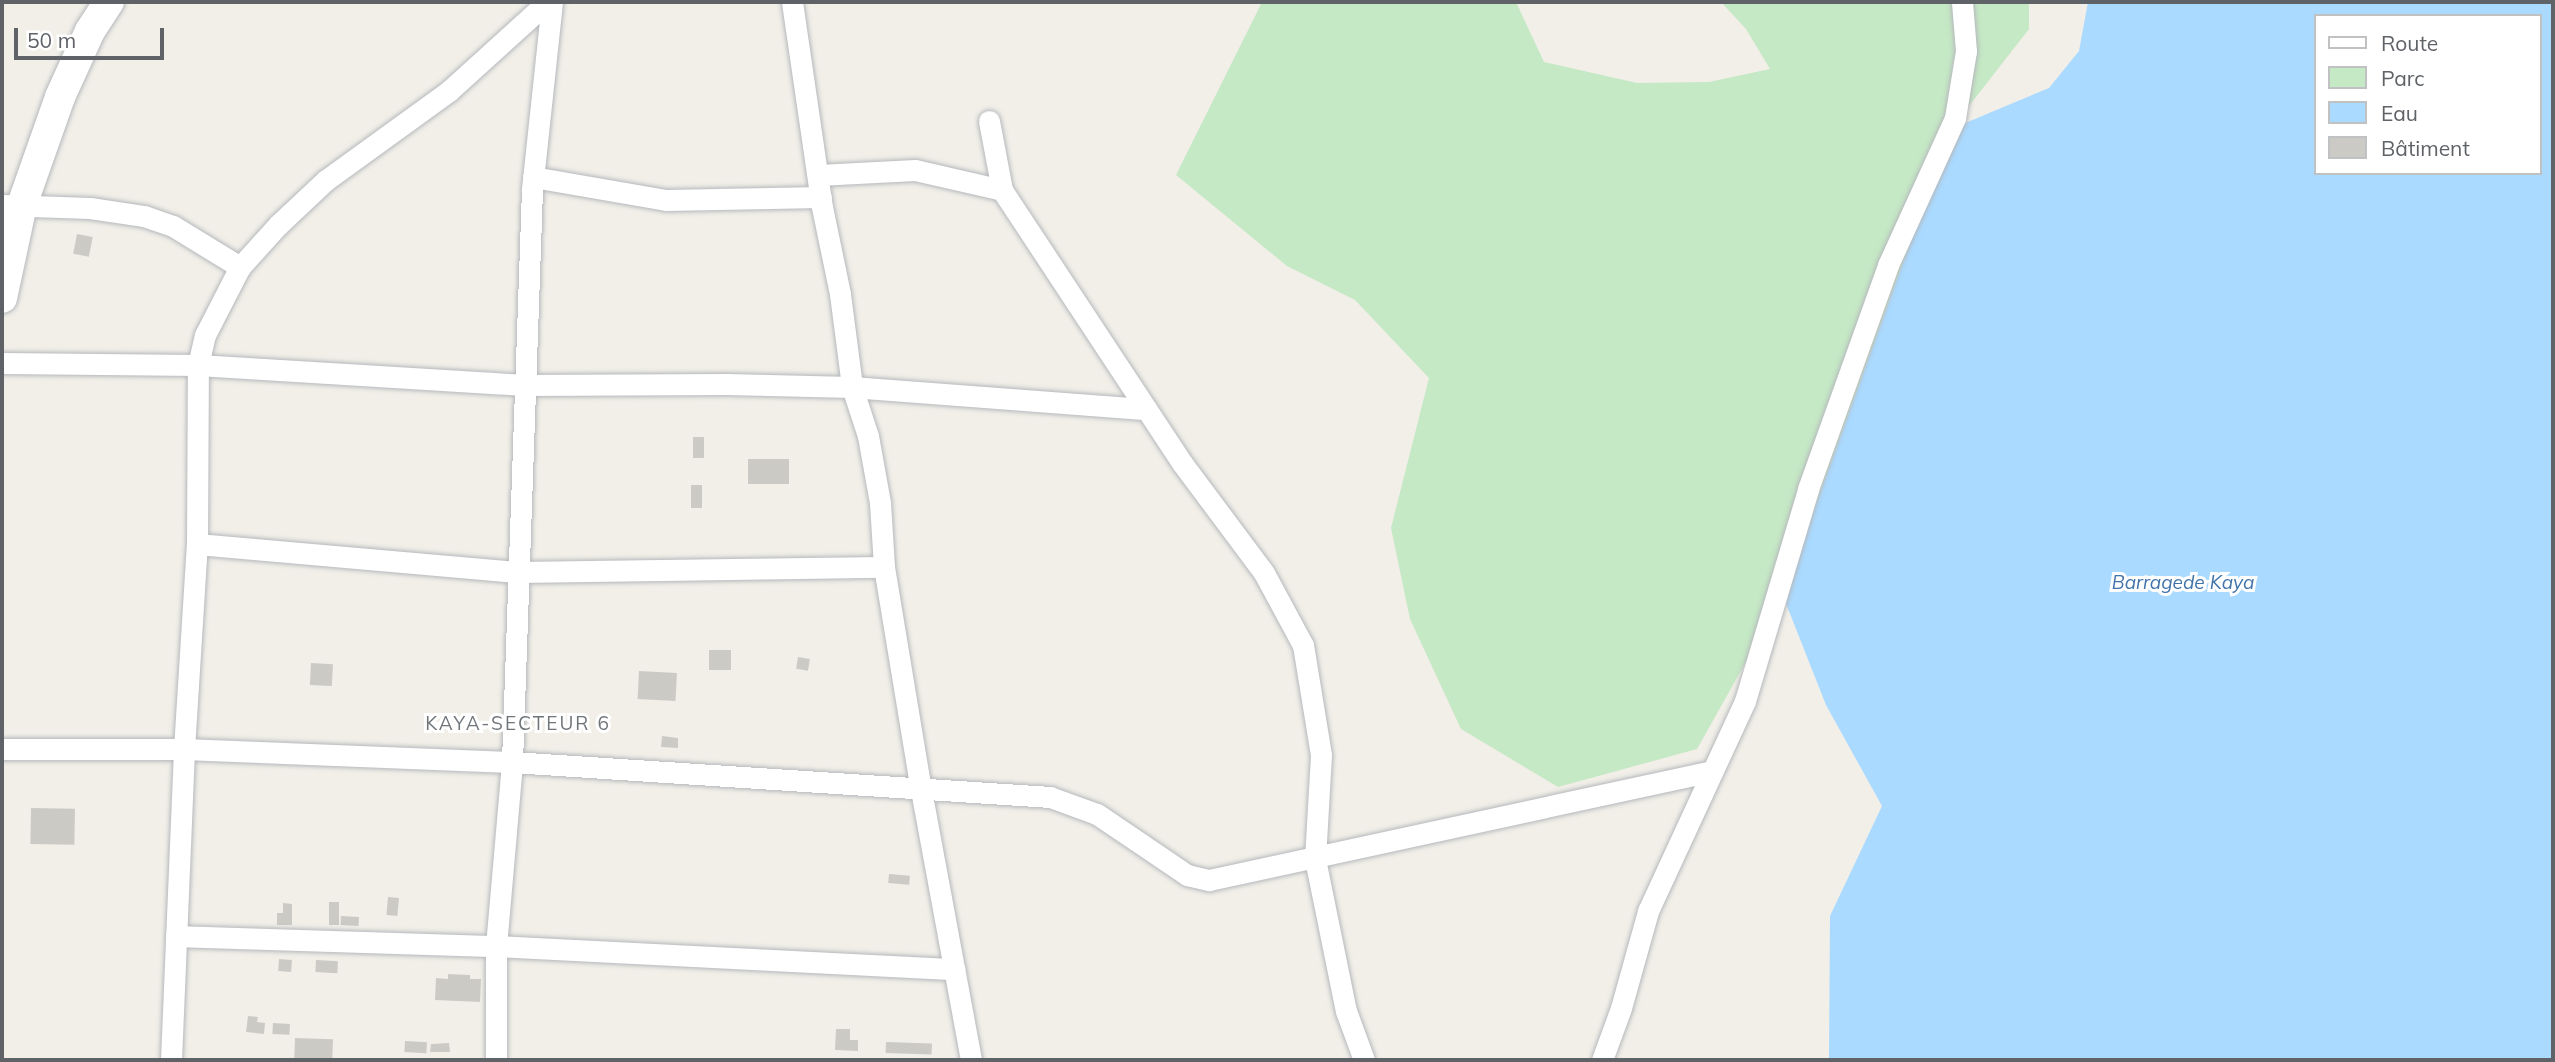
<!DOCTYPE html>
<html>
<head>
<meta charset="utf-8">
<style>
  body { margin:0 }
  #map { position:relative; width:2555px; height:1062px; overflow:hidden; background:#f1efe8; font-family:Mulish,sans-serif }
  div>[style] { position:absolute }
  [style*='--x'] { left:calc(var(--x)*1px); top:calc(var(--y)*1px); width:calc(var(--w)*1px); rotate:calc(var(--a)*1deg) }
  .green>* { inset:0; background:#c5e8c5 }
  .water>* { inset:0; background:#aadaff }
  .building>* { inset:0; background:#cccac5; transform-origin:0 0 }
  .roads { filter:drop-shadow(0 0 2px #b5b8bc) drop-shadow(0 0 2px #b5b8bc) }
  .minor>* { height:21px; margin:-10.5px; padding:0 10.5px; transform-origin:10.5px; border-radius:10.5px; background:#fff }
  .secondary>* { height:30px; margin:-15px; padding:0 15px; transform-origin:15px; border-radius:15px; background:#fff }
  span { translate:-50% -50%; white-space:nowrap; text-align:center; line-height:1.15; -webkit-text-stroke:6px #fff; paint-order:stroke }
  .water-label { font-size:19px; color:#4174aa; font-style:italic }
  .neighbourhood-label { font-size:19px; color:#70757a; letter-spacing:2px }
  .frame { position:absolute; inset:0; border:4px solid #5f6368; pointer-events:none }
  .legend { position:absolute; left:2314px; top:14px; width:228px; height:161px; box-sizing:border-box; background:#fff; border:2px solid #bfc1c3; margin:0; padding:9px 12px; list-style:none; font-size:21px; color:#5f6368 }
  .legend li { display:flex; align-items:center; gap:14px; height:35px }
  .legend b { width:35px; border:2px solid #bfc1c3 }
  .scale { position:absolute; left:14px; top:28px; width:150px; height:32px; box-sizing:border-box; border:4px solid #5f6368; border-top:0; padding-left:9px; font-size:21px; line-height:24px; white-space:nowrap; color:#5f6368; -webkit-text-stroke:5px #fff; paint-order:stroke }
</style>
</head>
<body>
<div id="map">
  <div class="green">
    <i style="clip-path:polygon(1262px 2px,1516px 2px,1544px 62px,1637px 83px,1709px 82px,1770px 69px,1746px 29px,1721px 2px,2029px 2px,2029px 29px,1951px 129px,1783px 596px,1697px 749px,1558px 787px,1461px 729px,1410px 619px,1391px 528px,1429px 378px,1355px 300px,1287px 266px,1176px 175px)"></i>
  </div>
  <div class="water">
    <i style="clip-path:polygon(evenodd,2088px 2px,2553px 2px,2553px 1060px,1829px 1060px,1830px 916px,1882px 806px,1826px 705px,1783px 596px,1951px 129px,2049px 88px,2079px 51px,2088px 2px,2315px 16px,2539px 16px,2539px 173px,2315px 173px,2315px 16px)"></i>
  </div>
  <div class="building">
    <i style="left:77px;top:234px;width:16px;height:20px;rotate:11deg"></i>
    <i style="left:693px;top:437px;width:11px;height:21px"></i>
    <i style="left:748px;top:459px;width:41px;height:25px"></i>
    <i style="left:691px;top:485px;width:11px;height:23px"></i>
    <i style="left:709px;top:650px;width:22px;height:20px"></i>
    <i style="left:798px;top:657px;width:12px;height:12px;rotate:9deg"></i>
    <i style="left:311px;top:663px;width:22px;height:22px;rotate:3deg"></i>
    <i style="left:639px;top:671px;width:38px;height:28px;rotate:3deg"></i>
    <i style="clip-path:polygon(662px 736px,678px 738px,678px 748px,661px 747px)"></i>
    <i style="left:31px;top:808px;width:44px;height:36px;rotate:1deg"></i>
    <i style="left:889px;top:874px;width:21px;height:9px;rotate:5deg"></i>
    <i style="left:388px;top:897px;width:11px;height:18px;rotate:5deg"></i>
    <i style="left:329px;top:902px;width:10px;height:23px"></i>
    <i style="clip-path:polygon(283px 903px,292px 904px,292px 925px,277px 925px,277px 913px,283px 913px)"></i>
    <i style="left:341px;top:916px;width:18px;height:9px;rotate:3deg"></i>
    <i style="left:279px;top:959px;width:13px;height:12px;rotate:4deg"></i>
    <i style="left:316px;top:960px;width:22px;height:12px;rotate:3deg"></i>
    <i style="clip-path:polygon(448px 974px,470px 975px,470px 979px,481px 979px,480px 1002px,435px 1000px,436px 978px,448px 979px)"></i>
    <i style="clip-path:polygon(248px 1016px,258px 1017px,257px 1022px,265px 1023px,264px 1034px,246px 1032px)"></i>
    <i style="left:273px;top:1023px;width:17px;height:11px;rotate:3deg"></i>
    <i style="clip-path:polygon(836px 1029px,850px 1029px,850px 1040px,858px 1040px,858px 1051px,835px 1050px)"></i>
    <i style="left:295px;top:1038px;width:38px;height:22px;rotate:2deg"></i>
    <i style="left:405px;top:1041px;width:22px;height:11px;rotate:3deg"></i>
    <i style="left:886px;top:1042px;width:46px;height:11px;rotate:2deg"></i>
    <i style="clip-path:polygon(449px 1043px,450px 1052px,430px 1052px,431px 1044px)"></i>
  </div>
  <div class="roads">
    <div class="minor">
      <i style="--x:792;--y:2;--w:207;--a:81.7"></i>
      <i style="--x:822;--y:207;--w:89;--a:78.3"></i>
      <i style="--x:840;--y:294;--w:94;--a:82.6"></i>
      <i style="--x:852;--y:387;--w:52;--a:71.9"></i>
      <i style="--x:868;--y:436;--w:68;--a:79.8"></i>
      <i style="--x:880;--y:503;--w:64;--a:86.4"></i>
      <i style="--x:884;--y:567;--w:226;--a:80.6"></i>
      <i style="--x:921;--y:790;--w:275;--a:79.5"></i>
      <i style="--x:989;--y:121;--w:70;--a:79.3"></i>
      <i style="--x:1002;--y:190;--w:327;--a:56.6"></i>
      <i style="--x:1182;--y:463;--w:137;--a:53.3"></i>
      <i style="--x:1264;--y:573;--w:82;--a:61.6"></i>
      <i style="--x:1303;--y:645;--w:111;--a:80.7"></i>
      <i style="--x:1321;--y:755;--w:104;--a:93.3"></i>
      <i style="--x:1315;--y:859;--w:155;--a:78.5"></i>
      <i style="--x:1346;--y:1011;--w:52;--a:69.8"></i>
      <i style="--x:818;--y:175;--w:97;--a:-3"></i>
      <i style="--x:915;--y:170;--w:89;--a:12.9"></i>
      <i style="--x:533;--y:177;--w:135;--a:9.8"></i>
      <i style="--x:666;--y:200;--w:155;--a:-1.1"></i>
      <i style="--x:2;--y:205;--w:88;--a:2"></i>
      <i style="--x:90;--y:208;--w:55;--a:8.4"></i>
      <i style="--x:144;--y:216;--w:31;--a:19"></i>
      <i style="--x:173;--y:226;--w:79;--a:31.5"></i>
      <i style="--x:2;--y:363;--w:196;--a:0.6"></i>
      <i style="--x:198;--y:365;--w:328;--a:3.5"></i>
      <i style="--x:525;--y:385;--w:201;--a:-0.3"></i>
      <i style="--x:726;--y:384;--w:126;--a:1.4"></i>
      <i style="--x:852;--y:387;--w:295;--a:4.3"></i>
      <i style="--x:197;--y:544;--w:321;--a:5"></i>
      <i style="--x:517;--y:572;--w:367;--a:-0.8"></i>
      <i style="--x:2;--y:749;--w:182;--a:0"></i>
      <i style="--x:184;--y:749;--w:328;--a:2.3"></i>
      <i style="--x:512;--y:762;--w:539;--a:3.72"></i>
      <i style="--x:1050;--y:797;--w:50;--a:19.9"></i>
      <i style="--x:1097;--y:814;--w:109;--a:34.1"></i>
      <i style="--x:1187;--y:875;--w:23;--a:13"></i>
      <i style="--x:1209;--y:880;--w:515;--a:-12.23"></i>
      <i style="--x:176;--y:936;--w:320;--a:1.8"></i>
      <i style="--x:496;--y:946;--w:459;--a:2.9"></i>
      <i style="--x:171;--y:1060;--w:311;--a:-87.6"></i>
      <i style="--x:184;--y:749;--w:205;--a:-86.4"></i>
      <i style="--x:197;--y:544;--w:179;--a:-89.7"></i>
      <i style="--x:198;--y:365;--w:31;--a:-77"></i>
      <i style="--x:205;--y:335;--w:76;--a:-62.8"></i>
      <i style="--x:240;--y:267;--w:57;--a:-47.9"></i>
      <i style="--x:278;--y:225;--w:66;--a:-43.2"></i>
      <i style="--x:326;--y:180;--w:152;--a:-35.9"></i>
      <i style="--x:449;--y:91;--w:132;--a:-42.2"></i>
      <i style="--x:496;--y:1060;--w:114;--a:-90"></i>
      <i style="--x:496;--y:946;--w:185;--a:-85"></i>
      <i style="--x:512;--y:762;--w:573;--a:-88"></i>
      <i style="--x:532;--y:189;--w:188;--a:-83.9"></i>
      <i style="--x:1602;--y:1060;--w:55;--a:-69.9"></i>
      <i style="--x:1621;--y:1008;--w:101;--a:-74.4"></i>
      <i style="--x:1648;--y:911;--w:231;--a:-65.2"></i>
      <i style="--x:1745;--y:701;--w:221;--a:-73.4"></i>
      <i style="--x:1808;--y:489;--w:238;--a:-70.3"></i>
      <i style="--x:1888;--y:265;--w:162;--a:-65.5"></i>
      <i style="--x:1955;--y:118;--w:68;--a:-80.7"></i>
      <i style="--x:1966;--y:51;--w:49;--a:-94.7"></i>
    </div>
    <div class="secondary">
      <i style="--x:2;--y:298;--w:95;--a:-77.9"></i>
      <i style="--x:22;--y:205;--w:114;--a:-70.6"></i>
      <i style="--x:60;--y:97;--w:72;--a:-65.6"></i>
      <i style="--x:90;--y:31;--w:35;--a:-57"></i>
    </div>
  </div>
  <div class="water-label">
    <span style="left:2183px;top:583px">Barragede Kaya</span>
  </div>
  <div class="neighbourhood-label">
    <span style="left:518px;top:724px">KAYA-SECTEUR 6</span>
  </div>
  <div class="frame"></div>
  <ul class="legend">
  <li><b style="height:9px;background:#fff"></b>Route</li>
  <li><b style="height:19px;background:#c5e8c5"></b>Parc</li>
  <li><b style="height:19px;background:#aadaff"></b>Eau</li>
  <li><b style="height:19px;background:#cccac5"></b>Bâtiment</li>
  </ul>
  <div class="scale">50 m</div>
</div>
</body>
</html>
